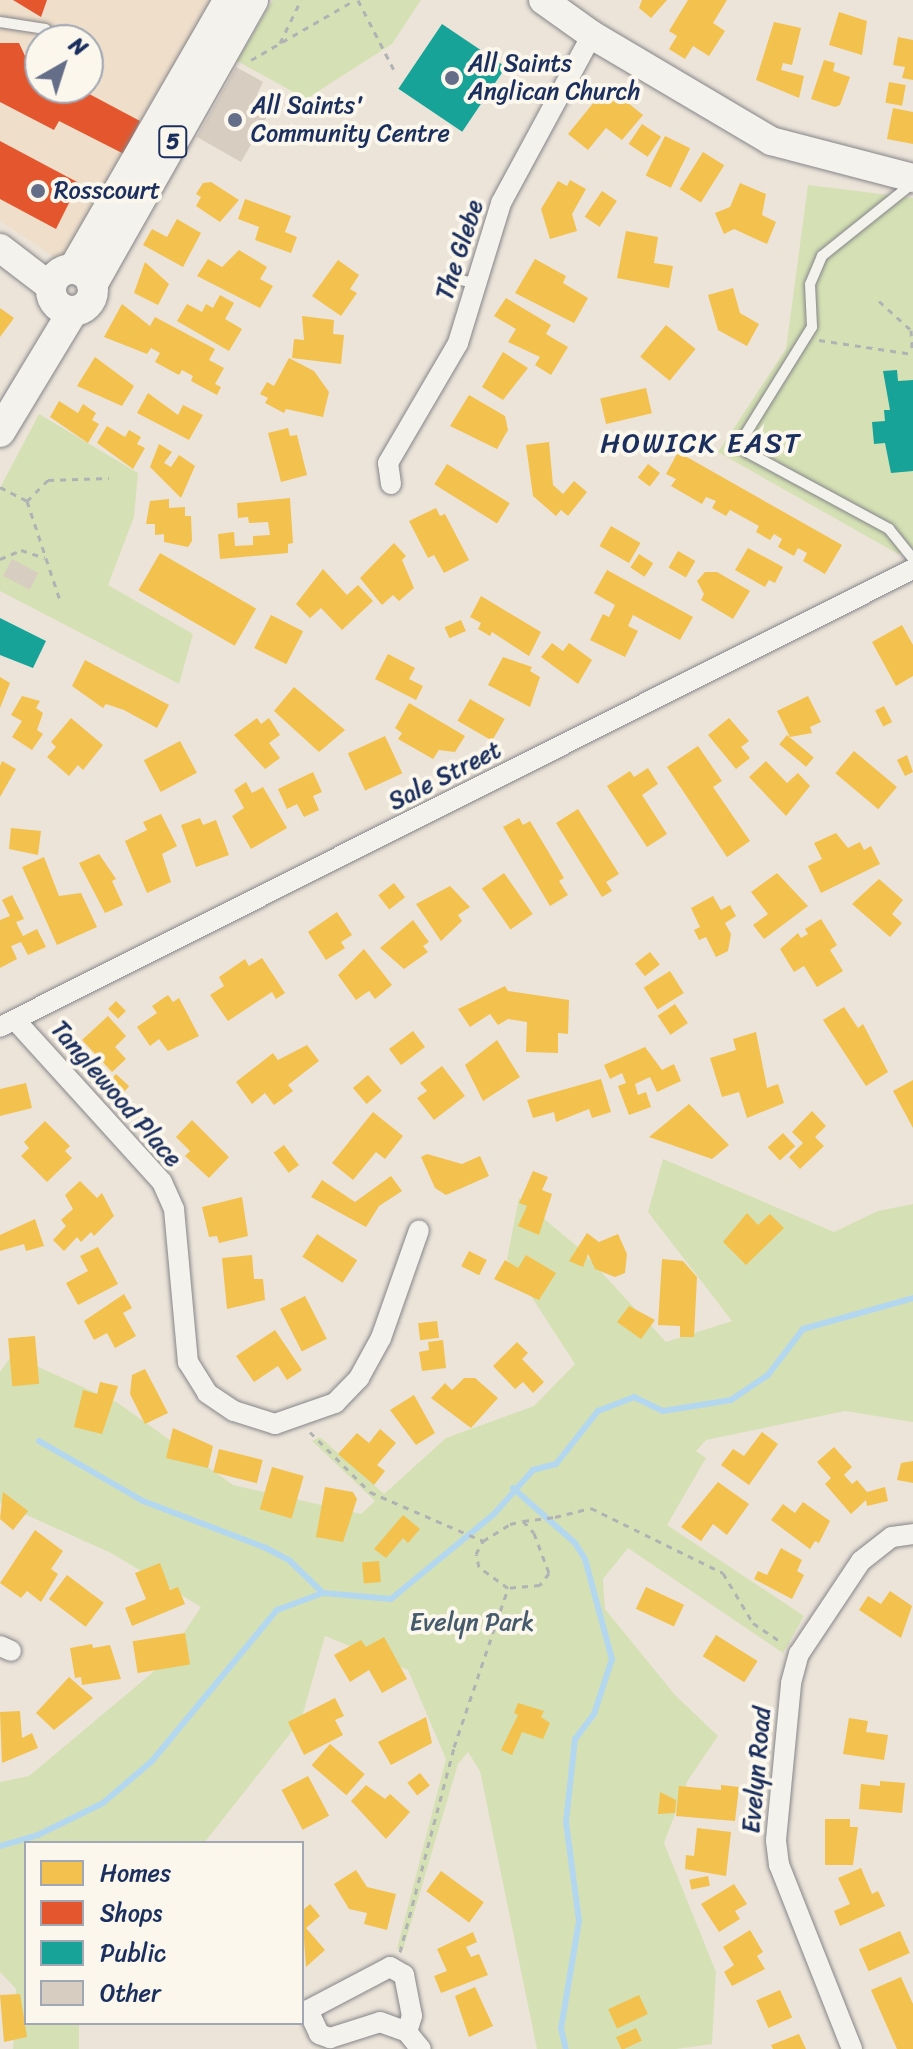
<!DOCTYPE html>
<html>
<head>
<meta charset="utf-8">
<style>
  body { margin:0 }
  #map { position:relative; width:913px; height:2049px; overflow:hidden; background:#ece4d9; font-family:Sriracha,sans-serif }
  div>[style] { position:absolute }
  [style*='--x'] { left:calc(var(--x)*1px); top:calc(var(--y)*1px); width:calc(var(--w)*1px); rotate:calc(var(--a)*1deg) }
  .built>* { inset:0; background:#eedeca }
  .green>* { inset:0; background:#d5e1b4 }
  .homes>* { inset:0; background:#f2c14e; transform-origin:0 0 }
  .shops>* { inset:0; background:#e4572e }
  .public>* { inset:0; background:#17a398; transform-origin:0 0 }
  .stream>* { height:6px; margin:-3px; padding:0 3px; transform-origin:3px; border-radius:3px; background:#b4d7f0 }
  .building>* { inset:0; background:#d8cdc1; transform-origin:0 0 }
  .path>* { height:3px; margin-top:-1.5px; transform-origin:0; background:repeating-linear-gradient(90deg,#b1b2b4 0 6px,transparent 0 12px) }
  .roads { filter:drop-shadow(0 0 2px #858589) drop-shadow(0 0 2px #858589) }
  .lane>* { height:10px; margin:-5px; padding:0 5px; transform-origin:5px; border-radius:5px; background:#f4f2ed }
  .street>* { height:20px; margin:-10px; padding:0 10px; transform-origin:10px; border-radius:10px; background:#f4f2ed }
  .secondary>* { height:28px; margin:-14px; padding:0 14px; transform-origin:14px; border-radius:14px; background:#f4f2ed }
  .primary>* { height:30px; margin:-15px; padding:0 15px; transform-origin:15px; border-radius:15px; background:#f4f2ed }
  .primary>.ring { margin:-15px; padding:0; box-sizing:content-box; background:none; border:30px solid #f4f2ed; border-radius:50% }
  .dots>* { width:22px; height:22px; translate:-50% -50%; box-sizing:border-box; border:4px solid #fbf7ec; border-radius:50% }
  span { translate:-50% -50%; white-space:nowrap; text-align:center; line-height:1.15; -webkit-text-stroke:8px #fbf7ec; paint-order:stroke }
  .shield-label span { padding:2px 6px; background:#fbf7ec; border:2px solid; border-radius:6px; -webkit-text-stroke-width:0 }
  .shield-label { font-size:22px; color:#1b2f5e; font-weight:700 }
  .poi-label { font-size:24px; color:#1b2f5e }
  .left { translate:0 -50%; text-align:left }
  .street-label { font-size:24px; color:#1b2f5e }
  .park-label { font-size:24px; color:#455b6c }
  .quarter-label { font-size:28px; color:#1b2f5e; letter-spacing:2px }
  .legend { position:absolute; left:24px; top:1841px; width:280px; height:184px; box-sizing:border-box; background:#fbf7ec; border:2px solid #a1a7b3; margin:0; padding:10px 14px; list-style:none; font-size:24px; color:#1b2f5e }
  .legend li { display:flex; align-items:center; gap:16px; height:40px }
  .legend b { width:40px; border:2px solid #a1a7b3 }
  .north { position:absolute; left:24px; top:24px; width:80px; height:80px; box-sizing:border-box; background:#fbf7ec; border:2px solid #a1a7b3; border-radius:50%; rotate:39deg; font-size:22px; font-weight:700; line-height:32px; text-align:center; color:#1b2f5e }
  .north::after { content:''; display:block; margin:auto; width:28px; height:36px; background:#646e89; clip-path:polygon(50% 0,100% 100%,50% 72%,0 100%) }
</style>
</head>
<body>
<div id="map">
  <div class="built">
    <i style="clip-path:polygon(evenodd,0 0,216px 0,68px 266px,0 221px,0 0,40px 40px,88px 40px,88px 88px,40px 88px,40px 40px)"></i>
  </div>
  <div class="green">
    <i style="clip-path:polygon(273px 0,421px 0,392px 44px,306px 99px,237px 61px)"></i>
    <i style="clip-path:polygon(808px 185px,913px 198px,913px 548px,898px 554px,718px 452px,786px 349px)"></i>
    <i style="clip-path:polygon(39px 414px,138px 473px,134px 517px,108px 585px,193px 634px,179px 684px,0 591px,0 488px)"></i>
    <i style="clip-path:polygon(663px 1159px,834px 1232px,878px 1211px,913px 1204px,913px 1422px,845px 1411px,706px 1440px,696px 1451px,706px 1458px,667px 1525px,804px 1616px,783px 1653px,628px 1548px,603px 1579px,605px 1609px,675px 1695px,718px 1736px,688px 1780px,664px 1843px,716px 1972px,712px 2044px,676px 2049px,537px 2049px,480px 1771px,468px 1752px,458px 1764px,403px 1950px,397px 1949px,446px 1759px,408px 1670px,325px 1636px,301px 1720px,204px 1843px,26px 1843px,26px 2023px,79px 2023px,79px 2049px,13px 2049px,16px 1989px,0 1972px,0 1782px,29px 1776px,164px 1663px,201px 1607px,111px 1553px,0 1503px,0 1372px,12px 1355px,118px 1403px,233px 1485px,361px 1514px,375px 1501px,312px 1441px,320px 1437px,384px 1494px,446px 1438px,534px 1406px,575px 1364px,507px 1259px,519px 1198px,578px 1247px,666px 1342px,732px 1321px,648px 1212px)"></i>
  </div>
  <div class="homes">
    <i style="clip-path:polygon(642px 0,667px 0,651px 18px,639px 8px)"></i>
    <i style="clip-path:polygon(688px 0,727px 0,713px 23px,725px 31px,709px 56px,693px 46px,685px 59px,669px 49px,677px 36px,669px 31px)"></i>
    <i style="clip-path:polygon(839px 12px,867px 21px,862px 55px,829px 45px)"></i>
    <i style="clip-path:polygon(774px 22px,801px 28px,792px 65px,783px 63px,781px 70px,804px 76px,799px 98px,756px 80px)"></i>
    <i style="clip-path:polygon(898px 37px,913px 40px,913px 80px,902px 78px,905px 67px,893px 65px)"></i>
    <i style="clip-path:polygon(824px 60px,835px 63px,833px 71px,850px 77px,840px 105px,835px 107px,811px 99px)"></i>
    <i style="left:889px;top:82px;width:17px;height:21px;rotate:10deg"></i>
    <i style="clip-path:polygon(613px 91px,643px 115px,622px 140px,606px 128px,588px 150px,568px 134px,599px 96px,605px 101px)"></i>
    <i style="clip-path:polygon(893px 108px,913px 112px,913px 144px,887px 139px)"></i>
    <i style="left:642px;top:124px;width:23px;height:24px;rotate:34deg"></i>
    <i style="left:665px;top:136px;width:28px;height:44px;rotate:26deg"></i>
    <i style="left:703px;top:152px;width:25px;height:44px;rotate:32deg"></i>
    <i style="clip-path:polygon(570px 180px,586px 189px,572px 214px,577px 231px,550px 239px,541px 209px,558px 181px,567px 186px)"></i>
    <i style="clip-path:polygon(211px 182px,239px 200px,220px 222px,196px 206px,201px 197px,196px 194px,203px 183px)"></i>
    <i style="clip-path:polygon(740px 183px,766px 194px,762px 215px,776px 222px,767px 244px,734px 229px,724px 234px,715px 213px,730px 207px)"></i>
    <i style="left:602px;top:191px;width:18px;height:31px;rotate:34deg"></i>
    <i style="clip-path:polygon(245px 199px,291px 216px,285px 232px,297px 237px,291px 253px,255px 240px,259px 227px,238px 219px)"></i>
    <i style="clip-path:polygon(177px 219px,201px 233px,183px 267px,143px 245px,152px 229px,167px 237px)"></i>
    <i style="clip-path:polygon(626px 231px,658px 237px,654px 263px,673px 266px,669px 288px,617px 278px)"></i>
    <i style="clip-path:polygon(239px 250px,267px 267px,260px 279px,273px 286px,260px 308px,197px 276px,208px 259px,222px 267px)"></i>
    <i style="clip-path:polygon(535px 259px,566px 276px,563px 283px,588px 298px,574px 323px,515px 293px)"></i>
    <i style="clip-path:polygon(338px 260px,359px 275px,350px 289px,357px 293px,341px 316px,312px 296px)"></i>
    <i style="clip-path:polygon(145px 262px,169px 284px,158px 305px,134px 293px)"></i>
    <i style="clip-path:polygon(733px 288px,740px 313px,759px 324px,747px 346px,718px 330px,708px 295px)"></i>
    <i style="clip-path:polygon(220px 295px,234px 303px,225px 319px,242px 329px,229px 351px,177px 321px,187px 304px,202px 312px,206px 304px,213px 308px)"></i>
    <i style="clip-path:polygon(506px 298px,551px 325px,546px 334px,568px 347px,551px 375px,535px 365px,540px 357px,508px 342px,516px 329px,494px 316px)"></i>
    <i style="clip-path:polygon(122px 304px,150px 326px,155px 317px,215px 349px,209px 360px,224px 368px,215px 384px,221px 387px,217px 395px,191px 381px,193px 376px,182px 370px,179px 375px,155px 362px,160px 353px,151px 348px,147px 354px,104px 337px)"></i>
    <i style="clip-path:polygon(0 308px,14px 318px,0 337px)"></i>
    <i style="clip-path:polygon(302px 316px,334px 320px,333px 334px,344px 335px,341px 364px,292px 358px,294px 339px,304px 340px)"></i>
    <i style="left:666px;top:325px;width:38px;height:41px;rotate:39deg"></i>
    <i style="clip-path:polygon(503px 352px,528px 368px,503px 400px,482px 387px)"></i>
    <i style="clip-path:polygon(95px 357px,134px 386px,122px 406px,77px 386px)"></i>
    <i style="clip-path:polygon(289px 358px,314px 371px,329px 392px,323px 417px,286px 409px,284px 413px,265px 403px,268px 398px,260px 394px,267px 382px,274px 386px)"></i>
    <i style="left:646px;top:388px;width:26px;height:47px;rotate:77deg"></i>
    <i style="clip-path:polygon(148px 393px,178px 415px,183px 405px,203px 415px,189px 440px,137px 413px)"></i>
    <i style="clip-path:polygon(469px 395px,505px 416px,508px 430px,497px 449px,450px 426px)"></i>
    <i style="clip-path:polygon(59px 401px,78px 413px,83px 404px,96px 413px,92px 420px,99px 424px,88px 443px,50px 417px)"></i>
    <i style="clip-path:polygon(107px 426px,125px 437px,129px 430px,141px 437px,137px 444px,145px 448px,133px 469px,97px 443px)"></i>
    <i style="clip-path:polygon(288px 428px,290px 436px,297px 435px,307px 475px,281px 482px,268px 433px)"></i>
    <i style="clip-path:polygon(549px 442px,553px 485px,563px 494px,574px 481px,587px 492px,568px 516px,561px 510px,556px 516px,533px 496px,526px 445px)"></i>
    <i style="clip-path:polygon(159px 444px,172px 452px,164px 463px,171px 467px,179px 455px,195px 466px,181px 498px,150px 467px)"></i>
    <i style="clip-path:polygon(678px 452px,842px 545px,825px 574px,803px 561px,807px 553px,798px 548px,794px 556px,778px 547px,782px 539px,774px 534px,770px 540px,756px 532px,759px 526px,730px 510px,726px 516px,712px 508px,716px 501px,706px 497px,702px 504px,671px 486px,676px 479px,666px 474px)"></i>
    <i style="left:447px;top:464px;width:74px;height:24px;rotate:32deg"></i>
    <i style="left:648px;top:464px;width:15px;height:17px;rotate:37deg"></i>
    <i style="clip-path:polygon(290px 498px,293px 543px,288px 544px,288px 553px,220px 559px,218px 534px,234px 532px,235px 546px,253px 545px,253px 536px,270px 535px,268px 522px,249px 523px,248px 517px,238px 518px,237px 503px)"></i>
    <i style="clip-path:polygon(169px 499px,169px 508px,185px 507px,185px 516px,191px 516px,192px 541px,188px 547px,164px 542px,164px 534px,155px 535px,155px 524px,146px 524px,150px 501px)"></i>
    <i style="clip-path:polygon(436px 508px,440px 516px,445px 514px,469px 560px,444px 573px,434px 555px,428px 558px,409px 521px)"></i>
    <i style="left:611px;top:526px;width:34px;height:23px;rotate:30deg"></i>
    <i style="clip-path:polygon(394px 543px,406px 556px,402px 560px,414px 588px,399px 601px,393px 595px,382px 605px,360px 578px)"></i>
    <i style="clip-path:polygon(748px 548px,783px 567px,775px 583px,769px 580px,765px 587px,735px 570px)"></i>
    <i style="left:678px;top:551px;width:20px;height:19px;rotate:30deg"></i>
    <i style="left:160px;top:553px;width:111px;height:43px;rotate:30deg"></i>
    <i style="left:639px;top:554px;width:17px;height:16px;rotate:33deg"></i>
    <i style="clip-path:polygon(323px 569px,347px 595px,358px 585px,373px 601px,342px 630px,321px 608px,310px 618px,296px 604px)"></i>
    <i style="clip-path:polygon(607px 570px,693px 617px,680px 640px,633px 615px,628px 626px,638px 631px,625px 657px,590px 640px,603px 614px,609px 617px,615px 605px,594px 593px)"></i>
    <i style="clip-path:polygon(705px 572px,717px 572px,750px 591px,733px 619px,701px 600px,704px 594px,697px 581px)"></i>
    <i style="clip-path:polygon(481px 596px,541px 632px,529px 656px,492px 632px,490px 636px,478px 629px,481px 623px,470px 617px)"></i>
    <i style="left:271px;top:615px;width:36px;height:37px;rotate:27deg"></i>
    <i style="left:461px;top:620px;width:12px;height:18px;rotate:66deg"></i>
    <i style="clip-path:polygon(902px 625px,913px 645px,913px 676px,896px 686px,872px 642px)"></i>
    <i style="clip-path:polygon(552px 643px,563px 651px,569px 643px,592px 660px,578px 684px,541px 657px)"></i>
    <i style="clip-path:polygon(388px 654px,415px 668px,409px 679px,423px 686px,416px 700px,375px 679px)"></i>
    <i style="clip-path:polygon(503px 657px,532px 667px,530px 671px,540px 677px,530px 707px,488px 685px)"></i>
    <i style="clip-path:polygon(85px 660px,169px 705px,157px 728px,124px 710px,106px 704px,103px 708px,72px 686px)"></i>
    <i style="clip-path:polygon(0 677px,10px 683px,0 708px)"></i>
    <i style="clip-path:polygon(294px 687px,345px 730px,319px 752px,274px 711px)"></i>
    <i style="clip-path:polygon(22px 696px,40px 701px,36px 708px,43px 713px,37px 730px,43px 734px,32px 750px,12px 737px,22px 721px,11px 715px)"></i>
    <i style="clip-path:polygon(808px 696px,821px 722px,810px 727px,812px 733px,790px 737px,777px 711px)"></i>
    <i style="left:470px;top:699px;width:40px;height:25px;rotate:30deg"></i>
    <i style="clip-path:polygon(409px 703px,465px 736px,455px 752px,439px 750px,433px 759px,398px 739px,402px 733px,395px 728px)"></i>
    <i style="left:884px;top:706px;width:18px;height:10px;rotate:63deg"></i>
    <i style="clip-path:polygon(71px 718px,103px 745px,83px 770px,78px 765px,69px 776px,47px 757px,56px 747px,51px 742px)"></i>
    <i style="clip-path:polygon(257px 718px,261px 724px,269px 718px,280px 735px,269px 743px,280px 758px,265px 769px,234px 735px)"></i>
    <i style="clip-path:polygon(729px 718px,749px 741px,741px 747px,750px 758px,736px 769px,708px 735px)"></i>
    <i style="left:787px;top:735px;width:35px;height:12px;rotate:40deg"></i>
    <i style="left:385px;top:736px;width:41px;height:41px;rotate:65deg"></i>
    <i style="left:180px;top:741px;width:36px;height:41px;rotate:62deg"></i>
    <i style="clip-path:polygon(698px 746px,722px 781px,713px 787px,750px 841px,727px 857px,667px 767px)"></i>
    <i style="left:854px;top:751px;width:56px;height:29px;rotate:40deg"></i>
    <i style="clip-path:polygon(907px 755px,913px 772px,905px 776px,897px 760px)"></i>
    <i style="clip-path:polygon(2px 761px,16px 769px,0 797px,0 766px)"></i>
    <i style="clip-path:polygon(766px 761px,787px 783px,798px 773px,810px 786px,786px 816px,749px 777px)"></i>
    <i style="clip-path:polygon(648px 768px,658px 784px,642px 795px,667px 834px,647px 847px,607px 786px,630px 771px,634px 777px)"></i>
    <i style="clip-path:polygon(313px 772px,322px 792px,313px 796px,319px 810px,304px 817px,297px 804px,287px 809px,278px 789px)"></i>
    <i style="clip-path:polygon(246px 782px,252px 793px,263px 787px,287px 828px,251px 849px,232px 816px,244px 808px,234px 790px)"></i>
    <i style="clip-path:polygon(578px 809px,619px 874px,606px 882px,612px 891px,602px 897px,556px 823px)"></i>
    <i style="clip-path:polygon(161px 814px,177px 846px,162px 854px,171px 882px,147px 893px,125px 841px,147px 830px,143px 822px)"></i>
    <i style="clip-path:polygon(200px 818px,203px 825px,216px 820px,229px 855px,196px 867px,181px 825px)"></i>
    <i style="clip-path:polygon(519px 818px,523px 825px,530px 821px,564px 878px,559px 881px,568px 895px,550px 906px,503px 827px)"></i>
    <i style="clip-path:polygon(11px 828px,41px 831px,38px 855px,9px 849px)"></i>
    <i style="clip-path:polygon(836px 833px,848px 848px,860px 842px,864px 850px,871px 846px,880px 864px,821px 893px,808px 866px,822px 859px,814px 843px)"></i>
    <i style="clip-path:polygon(99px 854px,116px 879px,112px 881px,123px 905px,105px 913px,79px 863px)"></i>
    <i style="clip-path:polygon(44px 857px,59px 896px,81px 893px,97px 927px,57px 945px,22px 867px)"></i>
    <i style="left:504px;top:873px;width:50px;height:27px;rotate:55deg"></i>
    <i style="clip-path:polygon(777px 873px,808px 906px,764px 939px,753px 925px,768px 914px,751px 892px)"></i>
    <i style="clip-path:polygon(879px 879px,903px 900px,892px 914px,902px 923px,890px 937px,852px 904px)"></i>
    <i style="left:394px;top:883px;width:18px;height:20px;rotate:52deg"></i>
    <i style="clip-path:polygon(450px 886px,470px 907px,458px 915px,462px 921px,441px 941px,416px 904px)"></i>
    <i style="clip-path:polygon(12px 895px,24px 919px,16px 922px,23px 936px,37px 929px,46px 947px,28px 955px,21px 942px,11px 946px,17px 959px,0 968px,0 920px,10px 916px,2px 900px)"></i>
    <i style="clip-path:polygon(713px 896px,721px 910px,730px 905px,736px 916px,725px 923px,731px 934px,728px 951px,716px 957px,706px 937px,699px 940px,694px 930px,700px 927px,691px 908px)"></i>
    <i style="clip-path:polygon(337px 912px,352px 935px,341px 942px,345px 948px,326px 960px,308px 932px)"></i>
    <i style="clip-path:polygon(821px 919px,837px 945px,830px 950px,843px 971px,817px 987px,804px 966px,794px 972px,780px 949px,798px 933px,801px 938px,808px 934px,805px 929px)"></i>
    <i style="clip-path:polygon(413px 920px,429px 942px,423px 946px,428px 952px,404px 969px,380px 948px)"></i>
    <i style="clip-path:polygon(364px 949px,392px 985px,375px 999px,369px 991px,356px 1000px,338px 975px)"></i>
    <i style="left:650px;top:952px;width:16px;height:19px;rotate:52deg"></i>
    <i style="clip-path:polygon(262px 958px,285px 993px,276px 999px,272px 992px,228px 1021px,210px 995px,224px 986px,219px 977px,245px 959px,249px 966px)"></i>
    <i style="left:670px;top:971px;width:26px;height:31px;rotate:58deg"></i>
    <i style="clip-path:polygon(505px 986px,508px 991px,569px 1000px,568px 1034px,558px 1033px,558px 1053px,526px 1052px,527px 1022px,508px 1019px,498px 1025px,490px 1014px,470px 1027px,458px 1009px)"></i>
    <i style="clip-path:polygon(168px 995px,173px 1002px,179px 998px,199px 1036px,168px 1051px,159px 1039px,150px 1046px,137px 1027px,157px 1013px,152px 1006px)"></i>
    <i style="left:116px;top:1001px;width:14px;height:11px;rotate:45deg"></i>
    <i style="left:675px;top:1004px;width:23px;height:21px;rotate:56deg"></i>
    <i style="clip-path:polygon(844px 1007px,858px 1028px,863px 1024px,888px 1072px,866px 1086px,823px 1020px)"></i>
    <i style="clip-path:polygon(108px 1016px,126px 1036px,115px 1047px,126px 1059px,112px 1072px,82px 1040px)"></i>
    <i style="left:413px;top:1031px;width:20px;height:30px;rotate:53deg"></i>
    <i style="clip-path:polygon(756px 1032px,767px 1088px,778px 1084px,784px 1103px,747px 1118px,739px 1092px,722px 1097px,710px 1058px,736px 1050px,733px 1039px)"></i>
    <i style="clip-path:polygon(497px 1040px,520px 1077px,483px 1101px,465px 1065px)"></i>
    <i style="clip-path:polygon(307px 1045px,319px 1061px,288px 1085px,293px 1091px,274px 1105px,265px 1093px,252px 1104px,236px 1082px,273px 1053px,278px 1060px)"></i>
    <i style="clip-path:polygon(645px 1047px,662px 1070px,674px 1064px,681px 1081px,657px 1092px,650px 1077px,635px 1084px,638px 1095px,646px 1092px,651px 1107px,629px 1115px,618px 1086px,626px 1083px,622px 1073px,610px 1079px,604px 1065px)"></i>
    <i style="clip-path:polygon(442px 1066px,465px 1096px,434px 1120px,417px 1098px,427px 1091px,420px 1083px)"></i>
    <i style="left:116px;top:1074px;width:18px;height:16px;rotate:43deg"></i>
    <i style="left:368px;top:1075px;width:21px;height:20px;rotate:49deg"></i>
    <i style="clip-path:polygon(601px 1079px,611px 1112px,592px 1118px,589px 1109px,556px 1122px,554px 1112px,533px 1118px,527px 1100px)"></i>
    <i style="clip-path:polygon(913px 1080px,913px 1128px,893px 1091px)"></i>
    <i style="clip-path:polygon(26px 1083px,32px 1108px,0 1116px,0 1089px)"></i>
    <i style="clip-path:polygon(689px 1104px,729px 1145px,712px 1159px,649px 1137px)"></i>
    <i style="clip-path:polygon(812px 1111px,826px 1126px,815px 1137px,824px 1146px,800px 1169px,789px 1157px,803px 1143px,792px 1132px)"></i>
    <i style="clip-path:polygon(373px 1112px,403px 1136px,385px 1159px,376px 1152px,353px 1180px,332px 1163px)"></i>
    <i style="clip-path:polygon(192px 1120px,229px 1157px,209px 1178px,185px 1156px,190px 1151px,176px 1137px)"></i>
    <i style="clip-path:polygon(45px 1121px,70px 1146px,65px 1151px,72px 1158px,47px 1182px,21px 1156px,29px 1148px,24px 1142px)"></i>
    <i style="left:783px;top:1133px;width:18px;height:21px;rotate:47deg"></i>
    <i style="left:284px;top:1145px;width:25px;height:13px;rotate:53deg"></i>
    <i style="clip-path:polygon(427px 1154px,462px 1164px,480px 1156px,489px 1176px,446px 1195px,435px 1188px,421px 1157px)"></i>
    <i style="clip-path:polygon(533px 1171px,548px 1177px,542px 1190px,552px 1194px,539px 1235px,518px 1226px,527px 1206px,519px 1203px)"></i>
    <i style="clip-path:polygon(391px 1176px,402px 1191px,379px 1206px,366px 1227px,311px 1197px,322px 1180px,355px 1202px)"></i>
    <i style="clip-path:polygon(80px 1181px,97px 1198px,102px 1193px,114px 1216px,94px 1236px,91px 1232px,81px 1242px,77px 1237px,64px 1251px,53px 1240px,66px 1226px,61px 1220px,73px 1209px,65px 1195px)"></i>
    <i style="clip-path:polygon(242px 1197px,248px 1236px,219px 1243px,217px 1236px,209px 1237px,202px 1207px)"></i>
    <i style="clip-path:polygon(747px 1213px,758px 1225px,770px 1214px,784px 1228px,746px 1265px,723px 1242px)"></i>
    <i style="clip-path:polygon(35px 1219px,44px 1246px,26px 1251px,24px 1244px,0 1251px,0 1235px)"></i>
    <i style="clip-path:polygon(587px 1233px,599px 1242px,618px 1234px,627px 1254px,625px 1273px,615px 1277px,595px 1269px,588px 1254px,583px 1267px,569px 1261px)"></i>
    <i style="left:317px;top:1234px;width:48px;height:27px;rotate:33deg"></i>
    <i style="clip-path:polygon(98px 1247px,118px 1284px,78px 1305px,66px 1283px,88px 1271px,80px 1256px)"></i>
    <i style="left:469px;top:1251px;width:20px;height:17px;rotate:27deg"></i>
    <i style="clip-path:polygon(252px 1255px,254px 1279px,263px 1279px,265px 1300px,227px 1309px,222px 1258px)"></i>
    <i style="clip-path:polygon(526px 1255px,556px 1273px,539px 1300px,494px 1279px,505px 1260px,518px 1268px)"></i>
    <i style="clip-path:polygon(662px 1259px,683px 1261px,697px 1277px,694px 1337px,680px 1337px,680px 1326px,658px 1325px)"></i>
    <i style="clip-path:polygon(124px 1294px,132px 1308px,123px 1313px,136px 1336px,115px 1348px,107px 1333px,94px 1340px,84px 1321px)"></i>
    <i style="left:305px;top:1296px;width:48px;height:28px;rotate:63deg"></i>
    <i style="clip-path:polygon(629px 1306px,655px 1320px,641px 1339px,617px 1322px)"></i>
    <i style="left:437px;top:1321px;width:17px;height:19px;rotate:83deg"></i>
    <i style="clip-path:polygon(275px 1330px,302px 1370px,287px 1380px,278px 1366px,254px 1382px,236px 1356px)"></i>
    <i style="left:35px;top:1336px;width:48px;height:27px;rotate:85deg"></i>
    <i style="clip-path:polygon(443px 1340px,446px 1368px,422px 1371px,419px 1352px,429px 1350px,428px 1342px)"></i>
    <i style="clip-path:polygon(517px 1342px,528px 1353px,522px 1359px,544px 1382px,533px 1393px,523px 1382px,515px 1389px,493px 1366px)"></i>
    <i style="clip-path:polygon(145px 1369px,168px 1413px,145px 1424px,130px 1394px,132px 1375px)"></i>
    <i style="clip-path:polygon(464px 1378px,475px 1378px,498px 1398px,471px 1428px,431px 1398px,445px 1383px,452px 1390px)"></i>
    <i style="clip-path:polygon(100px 1382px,118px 1386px,102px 1434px,74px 1427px,83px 1390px,97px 1394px)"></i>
    <i style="clip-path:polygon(414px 1395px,435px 1433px,416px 1445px,390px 1410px)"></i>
    <i style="clip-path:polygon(173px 1428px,213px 1446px,208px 1468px,166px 1458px)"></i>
    <i style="clip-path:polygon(380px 1429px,396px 1443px,377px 1465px,385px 1471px,374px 1485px,338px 1454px,357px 1433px,369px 1443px)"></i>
    <i style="clip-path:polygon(762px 1432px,778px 1444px,749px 1485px,721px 1465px,733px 1449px,744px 1456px)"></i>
    <i style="clip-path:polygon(834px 1447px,852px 1467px,844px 1475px,852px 1484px,857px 1480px,867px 1492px,885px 1487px,888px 1501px,867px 1506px,866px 1500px,851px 1514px,825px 1484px,831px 1478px,817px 1462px)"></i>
    <i style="left:219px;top:1449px;width:45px;height:24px;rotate:14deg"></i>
    <i style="clip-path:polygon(913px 1461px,913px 1483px,897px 1480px,901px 1463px)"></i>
    <i style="left:272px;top:1467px;width:33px;height:44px;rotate:16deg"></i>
    <i style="clip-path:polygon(718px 1482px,749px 1504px,727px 1535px,713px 1524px,701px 1541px,681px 1527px)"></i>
    <i style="clip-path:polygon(325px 1487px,353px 1492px,357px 1499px,343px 1542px,316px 1537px)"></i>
    <i style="clip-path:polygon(3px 1492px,28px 1511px,13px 1530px,0 1519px)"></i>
    <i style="clip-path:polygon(803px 1502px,830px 1521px,819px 1543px,815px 1541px,810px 1549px,771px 1520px,783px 1504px,795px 1513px)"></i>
    <i style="clip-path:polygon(403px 1515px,420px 1529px,408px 1543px,403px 1538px,386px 1558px,374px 1549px)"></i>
    <i style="clip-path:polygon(35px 1530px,63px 1551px,51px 1569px,58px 1574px,41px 1602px,27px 1591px,21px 1598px,0 1583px)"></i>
    <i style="clip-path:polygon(781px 1548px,802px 1560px,797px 1571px,804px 1575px,792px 1599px,754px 1579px,758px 1571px,767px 1575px)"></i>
    <i style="left:379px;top:1561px;width:21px;height:17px;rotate:85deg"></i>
    <i style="clip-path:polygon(160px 1563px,170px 1590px,178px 1587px,185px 1604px,132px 1626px,125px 1608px,146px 1599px,135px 1573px)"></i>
    <i style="left:67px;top:1575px;width:46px;height:30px;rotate:37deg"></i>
    <i style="left:646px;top:1587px;width:42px;height:24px;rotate:25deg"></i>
    <i style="clip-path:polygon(890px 1591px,912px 1606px,901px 1638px,859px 1610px,868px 1596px,881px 1604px)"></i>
    <i style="left:185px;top:1633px;width:32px;height:53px;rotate:81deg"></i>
    <i style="left:716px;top:1635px;width:49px;height:25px;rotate:32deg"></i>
    <i style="clip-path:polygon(384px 1637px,407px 1679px,382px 1693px,369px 1670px,350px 1682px,334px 1655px,361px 1640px,366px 1647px)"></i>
    <i style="clip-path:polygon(92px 1644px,93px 1648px,110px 1645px,121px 1679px,82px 1685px,81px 1677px,75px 1678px,70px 1648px)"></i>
    <i style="clip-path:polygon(69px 1677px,93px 1698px,54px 1730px,36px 1713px)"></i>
    <i style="clip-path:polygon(335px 1698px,344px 1716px,335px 1720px,343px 1735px,304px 1755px,288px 1722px)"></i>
    <i style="clip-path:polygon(518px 1703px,544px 1711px,541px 1717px,550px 1723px,543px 1739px,522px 1732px,512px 1755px,501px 1750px,518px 1715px,514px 1713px)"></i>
    <i style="clip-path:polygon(20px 1711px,22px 1738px,32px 1733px,38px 1748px,2px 1763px,0 1712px)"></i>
    <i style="clip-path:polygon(426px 1717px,432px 1743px,391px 1765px,378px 1742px)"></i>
    <i style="clip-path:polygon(849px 1718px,868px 1721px,866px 1732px,888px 1735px,884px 1760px,843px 1754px)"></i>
    <i style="left:330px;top:1744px;width:46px;height:28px;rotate:41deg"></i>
    <i style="left:420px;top:1773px;width:16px;height:16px;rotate:52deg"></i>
    <i style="left:308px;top:1776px;width:45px;height:30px;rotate:62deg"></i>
    <i style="clip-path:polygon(880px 1781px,905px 1783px,902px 1813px,859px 1809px,861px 1784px,880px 1786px)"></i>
    <i style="clip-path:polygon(366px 1785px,385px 1799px,390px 1794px,410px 1812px,386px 1839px,351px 1801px)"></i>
    <i style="clip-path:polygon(721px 1785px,739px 1787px,735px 1821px,676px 1816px,679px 1786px,721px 1790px)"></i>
    <i style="clip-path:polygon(660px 1792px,676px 1800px,675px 1813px,658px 1814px)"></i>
    <i style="clip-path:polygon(825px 1819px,850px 1819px,850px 1827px,858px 1827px,853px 1865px,825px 1865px)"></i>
    <i style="clip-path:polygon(697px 1828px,731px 1832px,726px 1876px,685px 1869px,686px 1855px,694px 1856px)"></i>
    <i style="clip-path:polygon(861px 1868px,872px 1894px,878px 1891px,885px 1906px,840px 1926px,834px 1911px,850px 1904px,838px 1878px)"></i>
    <i style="clip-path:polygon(356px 1870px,367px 1887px,396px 1894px,387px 1930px,364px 1924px,367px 1913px,349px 1909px,334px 1884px)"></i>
    <i style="left:441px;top:1871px;width:53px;height:25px;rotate:36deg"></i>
    <i style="left:708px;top:1876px;width:10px;height:19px;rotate:79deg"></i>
    <i style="clip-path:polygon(734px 1884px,747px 1904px,735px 1911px,740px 1919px,719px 1932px,701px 1904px)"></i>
    <i style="clip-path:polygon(310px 1904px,320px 1916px,306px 1928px,325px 1950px,306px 1967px,302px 1911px)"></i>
    <i style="clip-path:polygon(750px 1930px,763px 1952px,757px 1956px,765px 1969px,732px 1986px,724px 1972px,734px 1965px,723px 1947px)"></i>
    <i style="left:900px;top:1931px;width:24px;height:45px;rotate:66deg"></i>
    <i style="clip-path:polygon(473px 1932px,477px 1942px,466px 1947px,471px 1957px,479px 1954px,488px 1975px,441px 1993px,434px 1976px,447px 1971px,437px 1949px)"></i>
    <i style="clip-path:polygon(901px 1977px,913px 2004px,913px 2049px,897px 2049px,871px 1990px)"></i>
    <i style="clip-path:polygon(475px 1987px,493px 2026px,469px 2037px,455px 1996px)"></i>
    <i style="left:780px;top:1990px;width:30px;height:26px;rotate:66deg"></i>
    <i style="clip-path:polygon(20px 1994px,27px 2037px,4px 2042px,0 1995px)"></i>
    <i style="left:639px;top:1995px;width:21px;height:34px;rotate:65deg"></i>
    <i style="left:636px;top:2028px;width:14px;height:22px;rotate:65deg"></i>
    <i style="clip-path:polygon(799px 2034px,806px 2049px,773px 2049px,771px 2045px)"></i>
  </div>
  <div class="shops">
    <i style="clip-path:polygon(13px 0,47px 0,41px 17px)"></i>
    <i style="clip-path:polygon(0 43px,19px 43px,40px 88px,78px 88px,140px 121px,124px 154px,59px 121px,54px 130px,0 102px)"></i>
    <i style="clip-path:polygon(0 141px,79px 183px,56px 229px,0 199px)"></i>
  </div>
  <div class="public">
    <i style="left:442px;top:24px;width:77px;height:78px;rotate:34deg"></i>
    <i style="clip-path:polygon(897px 370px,898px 381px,913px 380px,913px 471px,891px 473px,885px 443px,874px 444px,872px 422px,885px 421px,884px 410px,890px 410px,883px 371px)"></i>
    <i style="clip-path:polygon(0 618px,46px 641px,33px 668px,0 655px)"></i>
  </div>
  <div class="stream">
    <i style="--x:39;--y:1441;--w:120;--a:30"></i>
    <i style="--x:143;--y:1501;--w:132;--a:20.9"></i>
    <i style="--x:266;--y:1548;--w:27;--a:28"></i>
    <i style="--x:290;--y:1561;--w:46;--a:44.1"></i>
    <i style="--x:513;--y:1488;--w:83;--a:41.6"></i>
    <i style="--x:575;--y:1543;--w:19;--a:58"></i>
    <i style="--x:585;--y:1559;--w:104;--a:74.9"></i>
    <i style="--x:612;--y:1659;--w:58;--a:108.1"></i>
    <i style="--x:594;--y:1714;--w:31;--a:127"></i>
    <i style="--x:575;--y:1739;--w:83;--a:96.2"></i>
    <i style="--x:566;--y:1822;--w:100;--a:82.5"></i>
    <i style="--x:579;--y:1921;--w:109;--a:99.5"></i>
    <i style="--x:561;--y:2028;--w:22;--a:77"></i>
    <i style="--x:0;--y:1846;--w:40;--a:-16"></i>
    <i style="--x:38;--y:1835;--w:72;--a:-26.2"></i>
    <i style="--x:103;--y:1803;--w:65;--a:-40.6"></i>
    <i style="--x:152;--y:1761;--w:196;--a:-50.4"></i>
    <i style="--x:277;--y:1610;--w:49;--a:-20.3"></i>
    <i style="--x:323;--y:1593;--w:68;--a:5"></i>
    <i style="--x:391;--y:1599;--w:134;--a:-39.5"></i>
    <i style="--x:494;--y:1514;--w:59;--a:-48.4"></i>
    <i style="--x:533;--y:1470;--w:24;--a:-15"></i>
    <i style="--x:556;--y:1464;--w:68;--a:-51.6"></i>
    <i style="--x:598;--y:1411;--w:39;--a:-21"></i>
    <i style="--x:634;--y:1397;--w:32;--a:26"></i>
    <i style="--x:663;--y:1411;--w:69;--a:-9.2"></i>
    <i style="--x:731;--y:1400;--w:45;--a:-34"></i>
    <i style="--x:768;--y:1375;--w:58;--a:-52.7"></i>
    <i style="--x:803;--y:1329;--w:114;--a:-15.7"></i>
  </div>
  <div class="building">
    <i style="clip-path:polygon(236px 67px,263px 82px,257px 94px,274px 104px,241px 162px,197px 137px)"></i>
    <i style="left:12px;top:559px;width:30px;height:19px;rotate:28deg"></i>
  </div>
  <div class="path">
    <i style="--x:358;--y:0;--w:79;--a:62.8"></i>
    <i style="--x:280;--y:43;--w:48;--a:-64"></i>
    <i style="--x:251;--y:60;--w:120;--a:-30"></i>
    <i style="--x:879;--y:301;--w:43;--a:42.2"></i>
    <i style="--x:911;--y:330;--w:18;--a:87"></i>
    <i style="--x:819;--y:340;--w:95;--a:8.5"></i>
    <i style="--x:0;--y:487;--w:30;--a:27"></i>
    <i style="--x:27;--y:501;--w:108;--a:71.6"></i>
    <i style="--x:27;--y:501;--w:30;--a:-45"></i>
    <i style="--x:48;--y:480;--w:61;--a:-1.9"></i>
    <i style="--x:0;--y:559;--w:23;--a:-23"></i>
    <i style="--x:21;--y:550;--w:25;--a:18"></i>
    <i style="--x:310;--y:1432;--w:85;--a:45"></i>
    <i style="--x:370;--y:1492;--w:123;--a:23.4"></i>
    <i style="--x:523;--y:1521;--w:16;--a:47"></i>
    <i style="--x:534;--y:1533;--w:43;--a:69.4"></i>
    <i style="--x:549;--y:1573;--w:15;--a:127"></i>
    <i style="--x:540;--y:1585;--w:32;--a:175"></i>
    <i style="--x:508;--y:1588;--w:36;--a:-144"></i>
    <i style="--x:479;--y:1567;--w:13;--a:-103"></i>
    <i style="--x:476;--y:1554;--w:15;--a:-62"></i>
    <i style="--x:483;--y:1541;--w:32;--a:-32"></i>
    <i style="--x:510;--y:1524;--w:13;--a:-13"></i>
    <i style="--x:523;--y:1521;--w:32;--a:-7"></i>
    <i style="--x:555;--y:1517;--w:37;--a:-14"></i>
    <i style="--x:591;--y:1508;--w:147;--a:26.2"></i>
    <i style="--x:723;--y:1573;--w:58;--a:59"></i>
    <i style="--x:753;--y:1623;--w:36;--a:34"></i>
    <i style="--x:400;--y:1952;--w:212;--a:-75.2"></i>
    <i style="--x:454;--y:1747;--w:168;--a:-71.2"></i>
  </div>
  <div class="roads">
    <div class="lane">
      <i style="--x:0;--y:22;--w:46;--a:8.8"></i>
      <i style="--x:45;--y:29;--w:19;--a:35"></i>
      <i style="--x:913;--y:183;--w:117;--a:141.3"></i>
      <i style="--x:822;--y:256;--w:30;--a:113"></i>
      <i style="--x:810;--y:284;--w:43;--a:87.3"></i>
      <i style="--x:812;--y:327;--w:137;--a:121.8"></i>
      <i style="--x:740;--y:443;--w:9;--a:58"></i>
      <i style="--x:745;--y:451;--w:164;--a:28.4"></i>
      <i style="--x:889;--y:529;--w:38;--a:51"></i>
      <i style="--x:451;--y:277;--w:26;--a:16"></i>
    </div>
    <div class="street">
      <i style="--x:391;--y:484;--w:21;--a:-98"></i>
      <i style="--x:388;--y:463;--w:139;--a:-59.7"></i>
      <i style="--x:458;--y:343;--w:146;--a:-72.9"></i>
      <i style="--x:501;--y:203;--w:191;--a:-61.6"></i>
      <i style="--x:16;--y:1021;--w:217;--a:47.8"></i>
      <i style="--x:162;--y:1182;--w:30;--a:66"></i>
      <i style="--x:174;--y:1209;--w:154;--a:84.8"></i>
      <i style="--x:188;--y:1362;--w:36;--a:58"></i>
      <i style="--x:207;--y:1393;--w:32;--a:34"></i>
      <i style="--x:234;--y:1411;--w:43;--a:17.6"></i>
      <i style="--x:275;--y:1424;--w:64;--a:-19.3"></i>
      <i style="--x:335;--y:1403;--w:35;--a:-46"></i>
      <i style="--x:359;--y:1378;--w:46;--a:-61.2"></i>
      <i style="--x:381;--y:1338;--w:114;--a:-70.6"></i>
      <i style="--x:0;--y:1027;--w:1021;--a:-26.64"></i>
      <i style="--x:0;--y:1646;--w:12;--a:24"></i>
      <i style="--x:407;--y:2032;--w:17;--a:-73"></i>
      <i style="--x:412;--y:2016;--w:42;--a:-101"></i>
      <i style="--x:404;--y:1975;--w:16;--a:-150"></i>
      <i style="--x:390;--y:1967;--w:93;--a:152.3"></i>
      <i style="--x:308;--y:2010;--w:26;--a:65"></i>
      <i style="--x:319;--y:2034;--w:12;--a:20"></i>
      <i style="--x:330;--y:2038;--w:52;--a:-17.7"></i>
      <i style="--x:380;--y:2022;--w:29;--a:20"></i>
      <i style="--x:407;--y:2032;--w:22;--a:51"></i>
      <i style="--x:852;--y:2049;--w:198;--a:-111.6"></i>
      <i style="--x:779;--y:1865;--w:25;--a:-97"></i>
      <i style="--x:776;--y:1840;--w:158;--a:-84.5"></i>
      <i style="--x:791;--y:1683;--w:30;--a:-75"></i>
      <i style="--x:799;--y:1654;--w:112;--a:-56.3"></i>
      <i style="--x:861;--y:1561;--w:39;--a:-38"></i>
      <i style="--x:892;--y:1537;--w:21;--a:-8"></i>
    </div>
    <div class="secondary">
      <i style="--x:543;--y:0;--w:60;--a:35.5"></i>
      <i style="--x:592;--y:35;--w:208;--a:30.6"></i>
      <i style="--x:771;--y:141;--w:147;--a:14.6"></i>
      <i style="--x:0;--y:248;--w:64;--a:37.4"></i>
    </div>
    <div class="primary">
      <i style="--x:74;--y:268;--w:310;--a:-60"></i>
      <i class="ring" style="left:51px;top:269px;width:12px;height:12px"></i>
      <i style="--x:92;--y:285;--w:327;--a:-60.5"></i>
      <i style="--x:0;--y:432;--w:141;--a:-58.9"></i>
    </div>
  </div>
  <div class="dots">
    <i style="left:452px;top:78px;background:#646e89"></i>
    <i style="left:235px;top:120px;background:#646e89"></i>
    <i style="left:38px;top:191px;background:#646e89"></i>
  </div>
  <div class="shield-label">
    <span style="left:173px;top:142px">5</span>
  </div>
  <div class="poi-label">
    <span class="left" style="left:468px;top:78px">All Saints<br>Anglican Church</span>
    <span class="left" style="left:251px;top:120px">All Saints'<br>Community Centre</span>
    <span class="left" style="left:54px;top:191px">Rosscourt</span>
  </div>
  <div class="street-label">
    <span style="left:460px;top:250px;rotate:-72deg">The Glebe</span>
    <span style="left:445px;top:776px;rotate:-27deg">Sale Street</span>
    <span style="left:116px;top:1094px;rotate:49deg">Tanglewood Place</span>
    <span style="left:757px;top:1770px;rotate:-85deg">Evelyn Road</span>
  </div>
  <div class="park-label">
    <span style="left:472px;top:1623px">Evelyn Park</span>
  </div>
  <div class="quarter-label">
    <span style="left:701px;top:443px">HOWICK EAST</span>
  </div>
  <ul class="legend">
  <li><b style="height:22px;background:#f2c14e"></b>Homes</li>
  <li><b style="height:22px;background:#e4572e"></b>Shops</li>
  <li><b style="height:22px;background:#17a398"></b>Public</li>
  <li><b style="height:22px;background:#d8cdc1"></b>Other</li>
  </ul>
  <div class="north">N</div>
</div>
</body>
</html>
